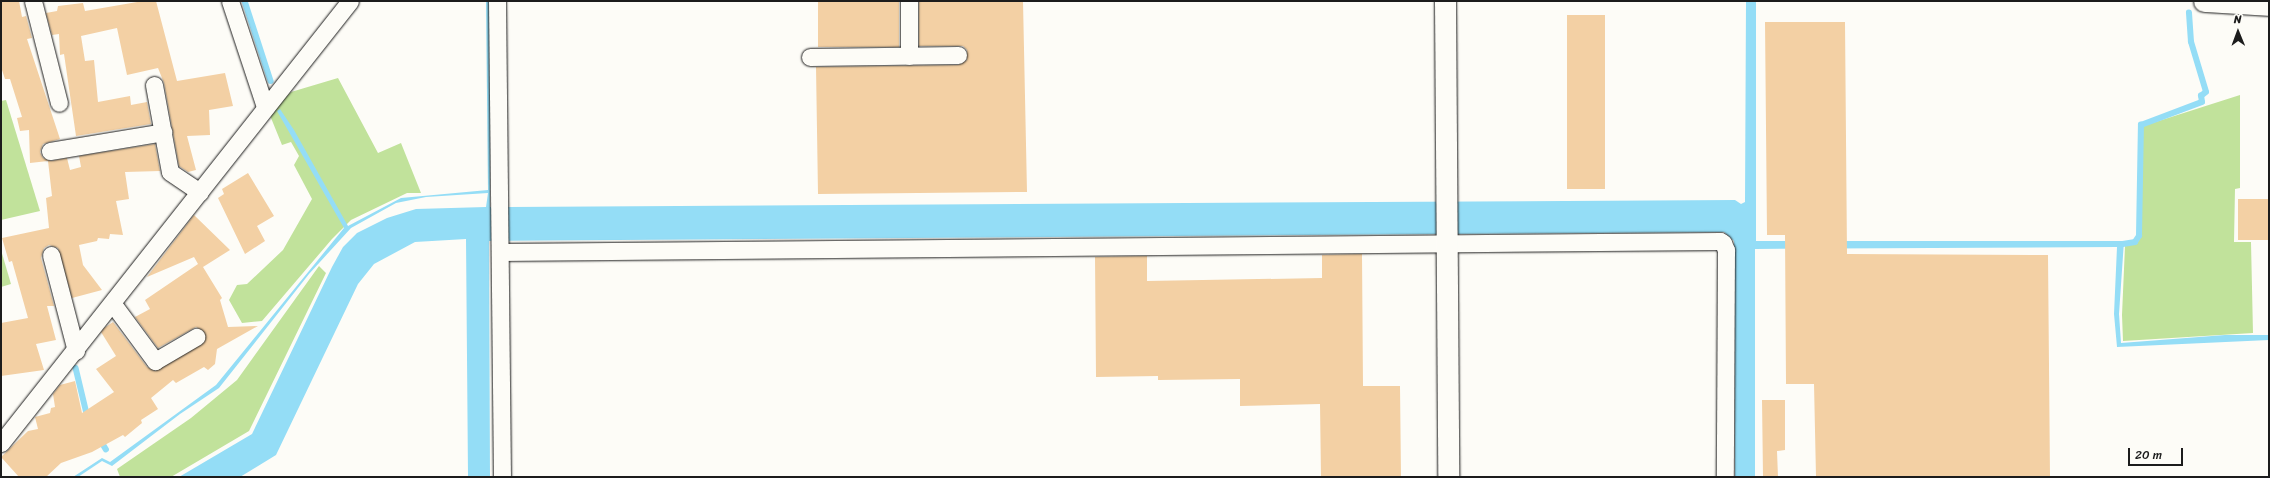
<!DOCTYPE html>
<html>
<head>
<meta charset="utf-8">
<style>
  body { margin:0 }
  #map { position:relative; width:2270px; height:478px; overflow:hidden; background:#fdfcf7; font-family:Sriracha,sans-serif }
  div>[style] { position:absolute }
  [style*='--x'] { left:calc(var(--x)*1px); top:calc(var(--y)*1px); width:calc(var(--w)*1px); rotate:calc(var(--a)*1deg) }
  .green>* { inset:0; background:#c1e29b }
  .water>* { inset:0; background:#94ddf6 }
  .stream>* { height:5.5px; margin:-2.75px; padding:0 2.75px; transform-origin:2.75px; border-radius:2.75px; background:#94ddf6 }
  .building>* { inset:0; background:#f3d0a4; transform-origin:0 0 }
  .roads { filter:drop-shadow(0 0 1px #1c1c1c) drop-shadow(0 0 1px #1c1c1c) }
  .minor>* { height:17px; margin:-8.5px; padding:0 8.5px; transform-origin:8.5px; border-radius:8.5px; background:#fdfcf7 }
  .tertiary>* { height:21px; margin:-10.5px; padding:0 10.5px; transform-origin:10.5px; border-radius:10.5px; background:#fdfcf7 }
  span { translate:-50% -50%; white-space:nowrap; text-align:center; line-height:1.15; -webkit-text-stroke:3px #fdfcf7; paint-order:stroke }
  .frame { position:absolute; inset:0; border:2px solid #1c1c1c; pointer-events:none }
  .north { position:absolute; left:2218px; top:12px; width:40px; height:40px; -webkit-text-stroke:3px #fdfcf7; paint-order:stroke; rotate:359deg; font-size:11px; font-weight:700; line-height:16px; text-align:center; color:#1c1c1c }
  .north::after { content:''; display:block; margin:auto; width:14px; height:18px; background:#1c1c1c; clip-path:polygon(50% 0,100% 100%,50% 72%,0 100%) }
  .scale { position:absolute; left:2128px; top:448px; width:55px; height:18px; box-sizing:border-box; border:2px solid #1c1c1c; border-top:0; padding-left:5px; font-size:12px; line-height:14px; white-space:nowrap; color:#1c1c1c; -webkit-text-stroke:3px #fdfcf7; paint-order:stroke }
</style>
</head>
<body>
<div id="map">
  <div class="green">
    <i style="clip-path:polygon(338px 78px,378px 153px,401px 143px,421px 193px,407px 193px,351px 220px,332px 239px,262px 321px,242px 323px,229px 300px,237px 285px,247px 284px,283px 250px,312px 199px,294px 165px,299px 156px,291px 142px,282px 145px,269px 113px,291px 92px)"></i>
    <i style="clip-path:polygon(2240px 95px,2240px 188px,2235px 189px,2234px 242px,2251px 242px,2253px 333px,2123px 341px,2122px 315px,2125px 246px,2137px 243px,2141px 237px,2143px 126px)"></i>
    <i style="clip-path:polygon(6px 100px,40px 211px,1px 220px,1px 101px)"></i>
    <i style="clip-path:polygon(1px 250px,11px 284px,1px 287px)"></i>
    <i style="clip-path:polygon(319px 266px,326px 273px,249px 431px,171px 477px,120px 477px,117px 469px,191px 418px,237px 380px)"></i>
  </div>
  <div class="water">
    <i style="clip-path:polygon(486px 1px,491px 1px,490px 207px,1735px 200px,1741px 204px,1745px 202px,1746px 1px,1756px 1px,1756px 241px,2124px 241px,2119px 314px,2121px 343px,2225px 335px,2269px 335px,2269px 340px,2117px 347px,2114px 314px,2117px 247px,1755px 249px,1755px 477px,1735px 477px,1734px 241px,1724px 232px,489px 241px,490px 477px,468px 477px,466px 239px,415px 242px,374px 264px,358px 284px,276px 455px,240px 477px,179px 477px,252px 434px,332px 267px,343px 247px,357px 233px,387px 218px,416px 209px,486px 207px,488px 193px,426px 197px,396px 203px,351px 228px,309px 274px,219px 388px,180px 414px,112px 466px,102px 461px,78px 477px,73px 477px,102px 458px,110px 462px,216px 385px,344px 228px,277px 111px,280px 109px,294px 130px,348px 226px,401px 198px,488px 190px)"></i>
  </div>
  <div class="stream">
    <i style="--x:245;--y:1;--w:84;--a:72"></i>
    <i style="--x:2123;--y:244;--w:12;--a:-9"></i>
    <i style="--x:2135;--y:242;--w:7;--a:-56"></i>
    <i style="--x:2139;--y:236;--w:111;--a:-89"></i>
    <i style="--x:2141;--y:125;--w:65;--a:-20.7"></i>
    <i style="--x:2202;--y:102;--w:6;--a:-99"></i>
    <i style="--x:2201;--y:96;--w:6;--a:-39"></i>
    <i style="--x:2206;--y:92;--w:52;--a:-106.7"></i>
    <i style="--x:2191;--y:42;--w:29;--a:-94"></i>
    <i style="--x:76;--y:368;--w:51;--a:76.5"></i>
    <i style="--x:100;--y:439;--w:12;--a:59"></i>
  </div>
  <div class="building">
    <i style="clip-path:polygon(1px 1px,19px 1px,22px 17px,26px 16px,32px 38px,27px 39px,60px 139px,43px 144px,40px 152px,43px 158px,51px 161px,67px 158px,70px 170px,81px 167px,79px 156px,155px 144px,160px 171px,125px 172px,129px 199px,116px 201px,123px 235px,110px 234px,109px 239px,98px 238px,97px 241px,79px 245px,83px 265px,102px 290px,72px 298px,58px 248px,49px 245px,44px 248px,41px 258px,54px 306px,47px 306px,56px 340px,36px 344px,44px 370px,1px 376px,1px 323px,28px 318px,12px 261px,9px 262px,2px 238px,49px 228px,46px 198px,52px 196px,48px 161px,30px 163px,29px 130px,20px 131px,17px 118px,22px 117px,10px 79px,5px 79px,1px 67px)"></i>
    <i style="clip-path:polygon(143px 1px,156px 1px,177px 81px,225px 73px,233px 106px,209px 110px,210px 135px,187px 136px,196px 170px,188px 172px,179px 166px,164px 83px,158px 68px,127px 75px,117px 28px,81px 36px,85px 61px,94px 60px,98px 102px,130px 96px,131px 105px,147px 102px,151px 124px,76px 136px,64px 54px,60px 55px,59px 34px,52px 35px,46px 13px,57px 11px,58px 6px,83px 3px,85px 11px)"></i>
    <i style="left:818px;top:1px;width:81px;height:46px"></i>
    <i style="clip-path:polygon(919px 1px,1023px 1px,1027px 192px,818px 194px,816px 67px,958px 65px,967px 60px,967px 50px,963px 46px,919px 46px)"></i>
    <i style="left:1605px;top:15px;width:174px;height:38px;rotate:90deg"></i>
    <i style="clip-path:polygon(1765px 22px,1845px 22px,1847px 254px,2048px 255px,2050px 477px,1816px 477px,1814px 384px,1786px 384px,1785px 235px,1767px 235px)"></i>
    <i style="clip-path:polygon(248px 173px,274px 216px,257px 226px,265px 241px,245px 254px,218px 198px,224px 194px,222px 189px)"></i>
    <i style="left:2238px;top:199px;width:31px;height:41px"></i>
    <i style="clip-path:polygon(194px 215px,230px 250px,203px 267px,222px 298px,220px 300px,228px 327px,258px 326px,217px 349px,215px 364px,208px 370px,204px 367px,176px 383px,173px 380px,151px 398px,158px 409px,141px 420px,142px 423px,125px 437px,123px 435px,92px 452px,61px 463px,46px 477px,19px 477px,1px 457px,28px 431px,38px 429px,35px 417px,50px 413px,51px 408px,55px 407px,53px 394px,60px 385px,75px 381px,82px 413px,114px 392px,96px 369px,116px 356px,101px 332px,104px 328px,113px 322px,147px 367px,155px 371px,204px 342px,204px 332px,196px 327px,158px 348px,135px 317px,150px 309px,145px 300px,198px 264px,194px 257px,147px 277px)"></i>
    <i style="clip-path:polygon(1362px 254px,1363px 386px,1400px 386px,1401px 477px,1321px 477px,1320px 404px,1240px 406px,1240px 379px,1158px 380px,1158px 376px,1096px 377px,1095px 257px,1147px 256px,1147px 281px,1322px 278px,1322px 255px)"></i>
    <i style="clip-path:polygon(1762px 400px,1785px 400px,1785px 450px,1777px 451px,1778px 477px,1763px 477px)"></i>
  </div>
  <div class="roads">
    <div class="minor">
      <i style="--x:33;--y:1;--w:105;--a:75.7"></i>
      <i style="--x:230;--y:1;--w:112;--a:71.7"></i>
      <i style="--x:497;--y:1;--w:476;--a:89.4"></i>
      <i style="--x:909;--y:1;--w:55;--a:90"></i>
      <i style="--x:810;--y:57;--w:148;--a:-0.8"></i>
      <i style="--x:154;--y:85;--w:88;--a:79.6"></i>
      <i style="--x:170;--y:172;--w:36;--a:34"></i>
      <i style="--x:50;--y:151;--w:115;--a:-9.5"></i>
      <i style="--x:500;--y:252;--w:1220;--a:-0.52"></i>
      <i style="--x:1720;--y:241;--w:4;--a:34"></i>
      <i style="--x:1723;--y:243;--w:8;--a:67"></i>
      <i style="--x:1726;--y:250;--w:227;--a:90.3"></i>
      <i style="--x:51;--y:255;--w:99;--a:75.4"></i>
      <i style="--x:113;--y:304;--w:71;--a:53.6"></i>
      <i style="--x:155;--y:361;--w:48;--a:-30.3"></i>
      <i style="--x:1;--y:443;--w:563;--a:-51.71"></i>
    </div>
    <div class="tertiary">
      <i style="--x:1445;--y:1;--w:476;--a:89.6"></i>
      <i style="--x:2204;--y:1;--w:65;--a:3.5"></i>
    </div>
  </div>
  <div class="frame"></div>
  <div class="north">N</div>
  <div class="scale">20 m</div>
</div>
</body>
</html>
